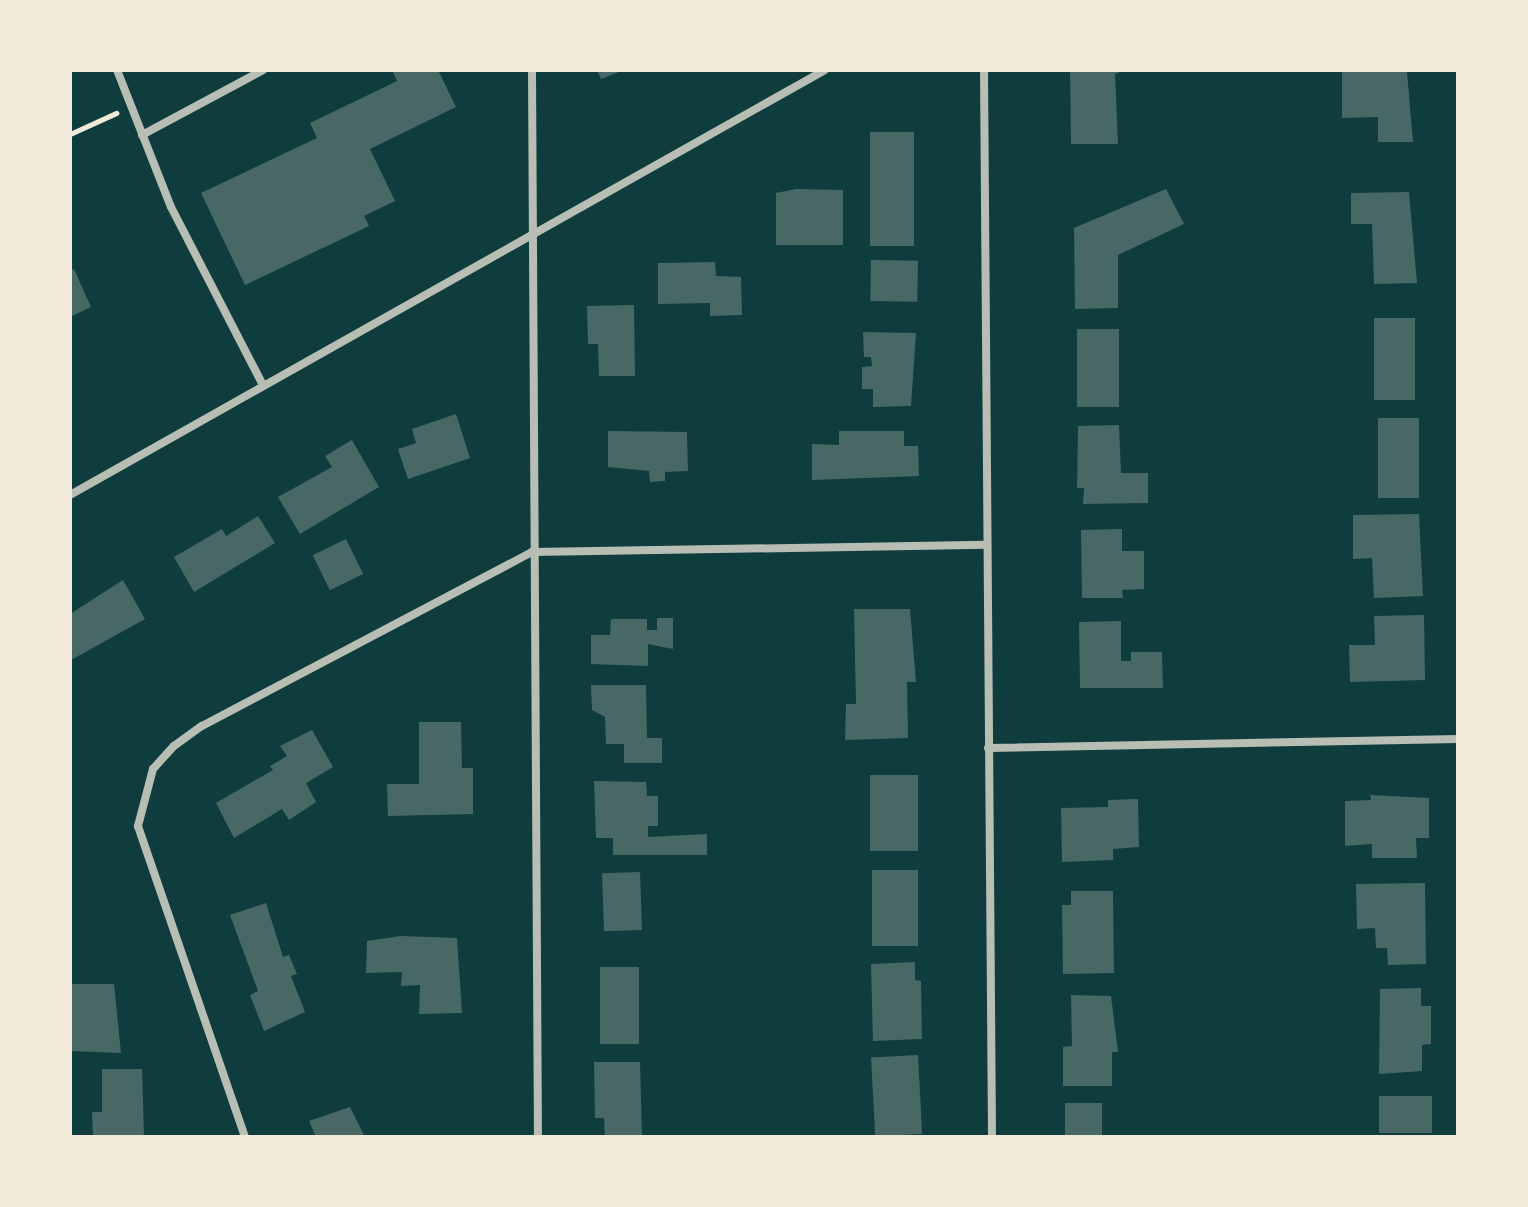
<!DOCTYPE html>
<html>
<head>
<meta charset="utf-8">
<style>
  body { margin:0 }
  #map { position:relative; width:1528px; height:1207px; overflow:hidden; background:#0f3d3e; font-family:"Fira Sans",sans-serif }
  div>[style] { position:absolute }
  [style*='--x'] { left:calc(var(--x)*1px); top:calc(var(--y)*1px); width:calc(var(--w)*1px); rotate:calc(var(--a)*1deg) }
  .building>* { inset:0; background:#486865; transform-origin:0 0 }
  .path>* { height:5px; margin:-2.5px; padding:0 2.5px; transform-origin:2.5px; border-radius:2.5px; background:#f1e9da }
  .minor>* { height:8px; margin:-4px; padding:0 4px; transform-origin:4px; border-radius:4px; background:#b8beb3 }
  span { translate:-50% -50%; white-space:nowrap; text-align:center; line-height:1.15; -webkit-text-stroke:6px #f1e9da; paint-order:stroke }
  .frame { position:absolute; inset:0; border:72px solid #f1e9da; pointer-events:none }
</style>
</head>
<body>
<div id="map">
  <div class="building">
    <i style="clip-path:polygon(392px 70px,438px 70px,456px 107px,370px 149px,395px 201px,364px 216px,369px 226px,245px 285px,201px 193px,317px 138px,310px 123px,397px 81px)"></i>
    <i style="clip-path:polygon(597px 70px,624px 70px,601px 79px)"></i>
    <i style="clip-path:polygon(1070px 70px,1125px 70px,1115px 74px,1118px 144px,1071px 144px)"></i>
    <i style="clip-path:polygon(1342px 72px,1407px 72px,1413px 142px,1378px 142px,1378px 117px,1342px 118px)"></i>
    <i style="left:870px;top:132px;width:44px;height:114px"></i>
    <i style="clip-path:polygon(796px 189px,843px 190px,843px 245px,776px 245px,776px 193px)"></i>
    <i style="clip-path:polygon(1166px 189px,1184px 224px,1118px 255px,1118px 308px,1075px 309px,1074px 228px)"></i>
    <i style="clip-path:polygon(1409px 192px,1417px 283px,1374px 284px,1372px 224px,1351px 224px,1351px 193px)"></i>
    <i style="left:871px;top:260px;width:47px;height:41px;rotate:1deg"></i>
    <i style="clip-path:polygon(715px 262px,716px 276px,741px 277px,742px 315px,710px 316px,710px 303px,658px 304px,658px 263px)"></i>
    <i style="clip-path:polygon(74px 269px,91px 307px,70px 317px,70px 271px)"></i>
    <i style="clip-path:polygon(634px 305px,635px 376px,599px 376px,598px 344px,588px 344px,587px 306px)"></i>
    <i style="left:1374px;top:318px;width:41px;height:82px"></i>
    <i style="left:1077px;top:329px;width:42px;height:78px"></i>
    <i style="clip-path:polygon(863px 332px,916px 333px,911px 406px,873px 407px,873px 389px,862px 389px,862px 367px,872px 366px,871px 357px,864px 357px)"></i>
    <i style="clip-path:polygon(456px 414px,470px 458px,408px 479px,398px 449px,416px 443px,412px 429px)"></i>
    <i style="left:1378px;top:418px;width:41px;height:80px"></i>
    <i style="clip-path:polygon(1119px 425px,1121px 473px,1148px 473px,1148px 503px,1083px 504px,1084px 488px,1077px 488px,1078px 426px)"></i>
    <i style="clip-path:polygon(608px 431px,687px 432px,688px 471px,665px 472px,665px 481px,650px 482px,649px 471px,608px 467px)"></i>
    <i style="clip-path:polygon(839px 431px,904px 431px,904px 446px,918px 446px,919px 476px,812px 480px,812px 444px,839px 445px)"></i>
    <i style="clip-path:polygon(352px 440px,379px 487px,300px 534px,278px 497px,332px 467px,325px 456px)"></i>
    <i style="clip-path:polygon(1419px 514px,1423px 596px,1374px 598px,1372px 558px,1353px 559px,1353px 515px)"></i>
    <i style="clip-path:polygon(258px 516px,275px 543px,194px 592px,174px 557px,222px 529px,226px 536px)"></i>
    <i style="clip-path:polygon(1122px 529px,1122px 551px,1144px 551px,1144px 589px,1122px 590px,1123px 598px,1082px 598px,1081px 530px)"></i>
    <i style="left:346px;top:539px;width:39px;height:37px;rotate:64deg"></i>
    <i style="clip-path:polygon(123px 580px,145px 619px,71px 660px,70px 614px)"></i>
    <i style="clip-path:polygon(854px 609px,910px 609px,916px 682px,907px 682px,908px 738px,845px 740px,846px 704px,856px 704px)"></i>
    <i style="clip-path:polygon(1424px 615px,1425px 680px,1350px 682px,1349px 645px,1375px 645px,1374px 616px)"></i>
    <i style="clip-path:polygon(657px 618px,673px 618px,673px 649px,648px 644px,648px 666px,591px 664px,591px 635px,610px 635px,611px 619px,647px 619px,647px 630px,657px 630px)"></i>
    <i style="clip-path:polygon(1121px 621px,1121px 661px,1131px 661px,1131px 652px,1162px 652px,1163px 688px,1080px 688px,1079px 622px)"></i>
    <i style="clip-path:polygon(591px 685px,646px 685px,647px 738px,662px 738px,662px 763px,624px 763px,624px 744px,606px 744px,605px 717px,592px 710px)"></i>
    <i style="clip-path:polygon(419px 722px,461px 722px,462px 768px,473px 768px,473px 814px,388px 816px,387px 784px,419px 784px)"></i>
    <i style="clip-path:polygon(312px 730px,333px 767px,306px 783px,316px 802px,289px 820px,282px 809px,234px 838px,216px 803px,273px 770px,270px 766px,287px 756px,280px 746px)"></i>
    <i style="left:918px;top:775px;width:76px;height:48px;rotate:90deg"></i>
    <i style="clip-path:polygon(594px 781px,646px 782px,647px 796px,658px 796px,658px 826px,648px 826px,648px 837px,707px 834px,707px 855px,613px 855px,613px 838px,596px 838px)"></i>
    <i style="clip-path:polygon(1370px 795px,1429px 798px,1429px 838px,1416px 838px,1417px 858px,1372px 858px,1372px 844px,1345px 846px,1345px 801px,1371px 800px)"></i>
    <i style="clip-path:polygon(1138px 799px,1139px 847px,1113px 849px,1113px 860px,1062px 862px,1061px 808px,1108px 807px,1108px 800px)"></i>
    <i style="left:872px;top:870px;width:46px;height:76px"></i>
    <i style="left:640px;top:872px;width:58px;height:38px;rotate:88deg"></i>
    <i style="clip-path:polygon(1425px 883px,1426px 964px,1388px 965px,1387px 948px,1376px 948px,1375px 928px,1357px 929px,1356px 884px)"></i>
    <i style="clip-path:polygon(1071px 891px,1113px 891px,1114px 973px,1063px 974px,1062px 905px,1071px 905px)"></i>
    <i style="clip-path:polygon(266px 903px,283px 957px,289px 955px,297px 974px,291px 976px,305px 1012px,264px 1031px,250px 995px,258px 991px,230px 915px)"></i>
    <i style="clip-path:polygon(401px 936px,457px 938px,462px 1013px,419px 1014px,420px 985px,401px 986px,402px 972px,366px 973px,367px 941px)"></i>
    <i style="clip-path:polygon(915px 962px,915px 980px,921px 981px,922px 1039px,873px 1041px,871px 964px)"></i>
    <i style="left:600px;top:967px;width:39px;height:77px"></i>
    <i style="clip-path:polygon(70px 984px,114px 984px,121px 1053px,70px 1051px)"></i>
    <i style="clip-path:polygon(1421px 988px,1421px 1006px,1431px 1006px,1431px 1044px,1422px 1045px,1422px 1071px,1379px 1074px,1380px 989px)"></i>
    <i style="clip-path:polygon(1071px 995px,1111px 996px,1118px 1052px,1112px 1052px,1112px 1086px,1063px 1086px,1063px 1047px,1072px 1046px)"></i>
    <i style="left:918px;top:1055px;width:79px;height:47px;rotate:87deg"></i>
    <i style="clip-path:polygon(594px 1062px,640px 1062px,642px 1137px,605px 1137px,604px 1118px,595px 1118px)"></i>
    <i style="clip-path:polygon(102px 1069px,142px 1069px,144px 1137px,93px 1137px,92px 1112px,102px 1112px)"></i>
    <i style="left:1432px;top:1096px;width:37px;height:53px;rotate:90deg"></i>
    <i style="left:1065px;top:1103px;width:37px;height:34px"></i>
    <i style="clip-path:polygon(350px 1107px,365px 1137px,316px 1137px,309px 1121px)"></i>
  </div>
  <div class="path">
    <i style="--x:70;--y:134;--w:51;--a:-24.5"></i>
  </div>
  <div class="minor">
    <i style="--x:117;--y:70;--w:147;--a:68.5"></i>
    <i style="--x:171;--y:207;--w:198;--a:62.7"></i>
    <i style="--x:532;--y:70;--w:1067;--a:89.68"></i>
    <i style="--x:984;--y:70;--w:1067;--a:89.57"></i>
    <i style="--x:142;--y:135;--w:137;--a:-28.2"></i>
    <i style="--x:70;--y:495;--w:866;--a:-29.38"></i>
    <i style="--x:988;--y:748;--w:470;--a:-1.1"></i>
    <i style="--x:245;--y:1137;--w:329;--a:-109"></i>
    <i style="--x:138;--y:826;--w:59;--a:-75.3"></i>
    <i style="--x:153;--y:769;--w:31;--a:-48"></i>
    <i style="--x:174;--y:746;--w:34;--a:-36"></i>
    <i style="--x:202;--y:726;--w:373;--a:-27.8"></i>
    <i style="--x:532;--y:552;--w:454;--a:-0.9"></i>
  </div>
  <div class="frame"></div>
</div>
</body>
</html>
